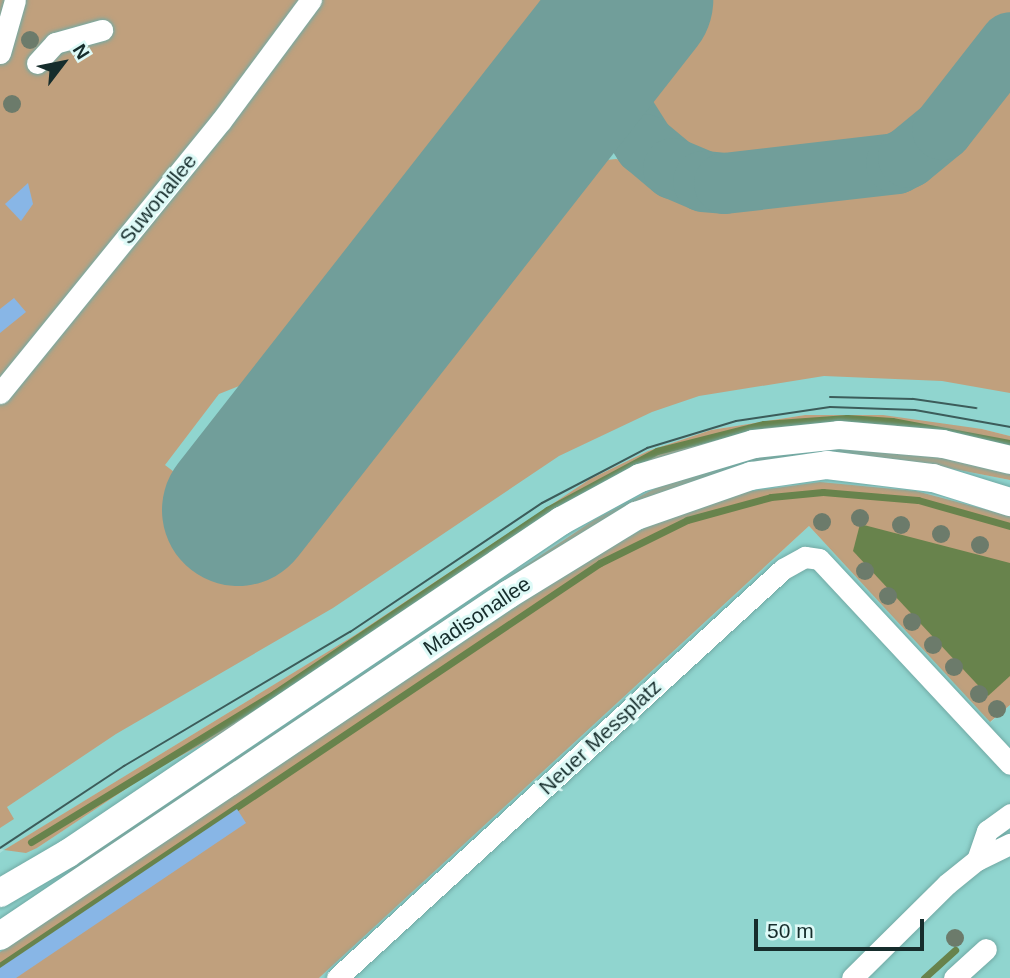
<!DOCTYPE html>
<html>
<head>
<meta charset="utf-8">
<style>
  body { margin:0 }
  #map { position:relative; width:1010px; height:978px; overflow:hidden; background:#a6dfda; font-family:Helvetica,sans-serif }
  div>[style] { position:absolute }
  [style*='--x'] { left:calc(var(--x)*1px); top:calc(var(--y)*1px); width:calc(var(--w)*1px); rotate:calc(var(--a)*1deg) }
  .built>* { inset:0; background:#90d5cf }
  .green>* { inset:0; background:#c0a07d }
  .water>* { inset:0; background:#68834c }
  .stream>* { height:7px; margin:-3.5px; padding:0 3.5px; transform-origin:3.5px; border-radius:3.5px; background:#68834c }
  .taxiway>* { height:61px; margin:-30.5px; padding:0 30.5px; transform-origin:30.5px; border-radius:30.5px; background:#719e9a }
  .runway>* { height:152px; margin:-76px; padding:0 76px; transform-origin:76px; border-radius:76px; background:#719e9a }
  .building>* { inset:0; background:#88b6e6 }
  .roads { filter:drop-shadow(0 0 2px #71a9a4) drop-shadow(0 0 2px #71a9a4) }
  .minor>* { height:21px; margin:-10.5px; padding:0 10.5px; transform-origin:10.5px; border-radius:10.5px; background:#fff }
  .major>* { height:28px; margin:-14px; padding:0 14px; transform-origin:14px; border-radius:14px; background:#fff }
  .tram>* { height:2px; margin:-1px; padding:0 1px; transform-origin:1px; border-radius:1px; background:#3c5c5a }
  .trees>* { width:18px; height:18px; margin:-9px; border-radius:50%; background:#6c7b6b }
  span { translate:-50% -50%; white-space:nowrap; text-align:center; line-height:1.15; -webkit-text-stroke:6px #defaf7; paint-order:stroke }
  .street-label { font-size:21px; color:#162d2c }
  .north { position:absolute; left:28px; top:28px; width:70px; height:70px; -webkit-text-stroke:5px #defaf7; paint-order:stroke; rotate:58deg; font-size:19px; font-weight:700; line-height:28px; text-align:center; color:#162d2c }
  .north::after { content:''; display:block; margin:auto; width:24px; height:32px; background:#162d2c; clip-path:polygon(50% 0,100% 100%,50% 72%,0 100%) }
  .scale { position:absolute; left:754px; top:919px; width:170px; height:32px; box-sizing:border-box; border:4px solid #162d2c; border-top:0; padding-left:9px; font-size:21px; line-height:24px; white-space:nowrap; color:#162d2c; -webkit-text-stroke:5px #defaf7; paint-order:stroke }
</style>
</head>
<body>
<div id="map">
  <div class="built">
    <i style="clip-path:polygon(364px 0,1010px 0,1010px 436px,982px 429px,805px 415px,711px 430px,648px 451px,590px 479px,355px 635px,6px 849px,37px 848px,153px 771px,259px 713px,570px 501px,803px 425px,865px 423px,904px 427px,929px 454px,658px 487px,594px 520px,499px 579px,663px 493px,928px 464px,1010px 480px,1010px 516px,946px 497px,885px 486px,779px 485px,81px 896px,0 952px,0 853px,4px 850px,0 848px,0 479px)"></i>
    <i style="clip-path:polygon(809px 526px,991px 722px,1010px 705px,1010px 978px,319px 978px)"></i>
  </div>
  <div class="green">
    <i style="clip-path:polygon(0 0,572px 0,284px 368px,219px 394px,165px 465px,275px 550px,564px 178px,597px 161px,616px 159px,654px 169px,697px 191px,734px 194px,906px 169px,937px 155px,1010px 61px,1010px 393px,942px 381px,824px 376px,699px 396px,652px 412px,559px 456px,333px 608px,116px 734px,7px 807px,14px 819px,0 828px)"></i>
    <i style="clip-path:polygon(706px 0,1010px 0,1010px 20px,913px 141px,730px 169px,708px 168px,676px 152px,648px 104px,649px 74px)"></i>
    <i style="clip-path:polygon(805px 415px,883px 415px,982px 429px,1010px 436px,1010px 448px,865px 423px,803px 425px,690px 449px,259px 713px,153px 771px,37px 848px,26px 853px,4px 850px,355px 635px,590px 479px,648px 451px,711px 430px)"></i>
    <i style="clip-path:polygon(854px 448px,929px 454px,1010px 471px,1010px 480px,928px 464px,734px 469px,65px 877px,74px 866px,594px 520px,658px 487px,730px 462px,810px 449px)"></i>
    <i style="clip-path:polygon(820px 482px,916px 491px,1010px 516px,1010px 705px,990px 722px,809px 526px,319px 978px,0 978px,0 952px,587px 559px,667px 516px,744px 492px)"></i>
  </div>
  <div class="water">
    <i style="clip-path:polygon(860px 524px,1010px 563px,1010px 676px,988px 696px,853px 551px)"></i>
  </div>
  <div class="stream">
    <i style="--x:31;--y:842;--w:286;--a:-31.4"></i>
    <i style="--x:275;--y:693;--w:328;--a:-33.9"></i>
    <i style="--x:547;--y:510;--w:125;--a:-28.2"></i>
    <i style="--x:657;--y:451;--w:110;--a:-14.2"></i>
    <i style="--x:764;--y:424;--w:83;--a:-4.1"></i>
    <i style="--x:847;--y:418;--w:45;--a:3.8"></i>
    <i style="--x:892;--y:421;--w:120;--a:10.6"></i>
    <i style="--x:0;--y:966;--w:723;--a:-33.89"></i>
    <i style="--x:600;--y:563;--w:97;--a:-26.3"></i>
    <i style="--x:687;--y:520;--w:87;--a:-15.3"></i>
    <i style="--x:771;--y:497;--w:52;--a:-5.5"></i>
    <i style="--x:823;--y:492;--w:95;--a:4.8"></i>
    <i style="--x:918;--y:500;--w:96;--a:15.8"></i>
    <i style="--x:924;--y:978;--w:42;--a:-42.1"></i>
  </div>
  <div class="taxiway">
    <i style="--x:608;--y:37;--w:23;--a:110"></i>
    <i style="--x:600;--y:59;--w:22;--a:80"></i>
    <i style="--x:604;--y:81;--w:75;--a:57.6"></i>
    <i style="--x:644;--y:144;--w:38;--a:40"></i>
    <i style="--x:673;--y:168;--w:33;--a:23"></i>
    <i style="--x:703;--y:181;--w:21;--a:5"></i>
    <i style="--x:724;--y:183;--w:173;--a:-6.6"></i>
    <i style="--x:896;--y:163;--w:13;--a:-27"></i>
    <i style="--x:908;--y:157;--w:44;--a:-39.5"></i>
    <i style="--x:942;--y:129;--w:110;--a:-52"></i>
  </div>
  <div class="runway">
    <i style="--x:238;--y:510;--w:648;--a:-51.96"></i>
  </div>
  <div class="building">
    <i style="clip-path:polygon(28px 183px,33px 204px,21px 221px,5px 204px)"></i>
    <i style="clip-path:polygon(14px 298px,26px 312px,0 333px,0 309px)"></i>
    <i style="clip-path:polygon(237px 809px,246px 823px,16px 978px,0 978px,0 968px)"></i>
  </div>
  <div class="roads">
    <div class="minor">
      <i style="--x:0;--y:53;--w:55;--a:-74.2"></i>
      <i style="--x:37;--y:63;--w:27;--a:-48"></i>
      <i style="--x:55;--y:43;--w:49;--a:-15.5"></i>
      <i style="--x:0;--y:393;--w:350;--a:-50.9"></i>
      <i style="--x:221;--y:121;--w:151;--a:-53.4"></i>
      <i style="--x:977;--y:860;--w:31;--a:-71"></i>
      <i style="--x:987;--y:831;--w:29;--a:-36"></i>
      <i style="--x:337;--y:978;--w:605;--a:-42.52"></i>
      <i style="--x:783;--y:569;--w:25;--a:-29"></i>
      <i style="--x:805;--y:557;--w:14;--a:8"></i>
      <i style="--x:819;--y:559;--w:280;--a:47"></i>
      <i style="--x:852;--y:978;--w:134;--a:-44.7"></i>
      <i style="--x:947;--y:884;--w:38;--a:-39"></i>
      <i style="--x:977;--y:860;--w:37;--a:-26"></i>
      <i style="--x:954;--y:978;--w:43;--a:-42.2"></i>
    </div>
    <div class="major">
      <i style="--x:0;--y:893;--w:78;--a:-30.2"></i>
      <i style="--x:67;--y:854;--w:596;--a:-33.98"></i>
      <i style="--x:561;--y:521;--w:90;--a:-28.6"></i>
      <i style="--x:640;--y:478;--w:119;--a:-16.6"></i>
      <i style="--x:754;--y:444;--w:85;--a:-6"></i>
      <i style="--x:839;--y:435;--w:104;--a:4.9"></i>
      <i style="--x:943;--y:444;--w:69;--a:13.4"></i>
      <i style="--x:0;--y:936;--w:613;--a:-33.9"></i>
      <i style="--x:509;--y:594;--w:149;--a:-31.6"></i>
      <i style="--x:636;--y:516;--w:122;--a:-19.2"></i>
      <i style="--x:751;--y:476;--w:77;--a:-8.2"></i>
      <i style="--x:827;--y:465;--w:107;--a:7"></i>
      <i style="--x:933;--y:478;--w:81;--a:17.3"></i>
    </div>
  </div>
  <div class="tram">
    <i style="--x:830;--y:397;--w:83;--a:1.4"></i>
    <i style="--x:913;--y:399;--w:64;--a:8.1"></i>
    <i style="--x:0;--y:848;--w:149;--a:-33.5"></i>
    <i style="--x:124;--y:766;--w:263;--a:-30.7"></i>
    <i style="--x:350;--y:632;--w:231;--a:-33.9"></i>
    <i style="--x:542;--y:503;--w:119;--a:-27.6"></i>
    <i style="--x:647;--y:448;--w:93;--a:-16.9"></i>
    <i style="--x:736;--y:421;--w:95;--a:-8.5"></i>
    <i style="--x:830;--y:407;--w:85;--a:2"></i>
    <i style="--x:915;--y:410;--w:97;--a:10.1"></i>
  </div>
  <div class="trees">
    <i style="left:30px;top:40px"></i>
    <i style="left:12px;top:104px"></i>
    <i style="left:860px;top:518px"></i>
    <i style="left:822px;top:522px"></i>
    <i style="left:901px;top:525px"></i>
    <i style="left:941px;top:534px"></i>
    <i style="left:980px;top:545px"></i>
    <i style="left:865px;top:571px"></i>
    <i style="left:888px;top:596px"></i>
    <i style="left:912px;top:622px"></i>
    <i style="left:933px;top:645px"></i>
    <i style="left:954px;top:667px"></i>
    <i style="left:979px;top:694px"></i>
    <i style="left:997px;top:709px"></i>
    <i style="left:955px;top:938px"></i>
  </div>
  <div class="street-label">
    <span style="left:158px;top:199px;rotate:-51deg">Suwonallee</span>
    <span style="left:477px;top:616px;rotate:-34deg">Madisonallee</span>
    <span style="left:600px;top:737px;rotate:-43deg">Neuer Messplatz</span>
  </div>
  <div class="north">N</div>
  <div class="scale">50 m</div>
</div>
</body>
</html>
